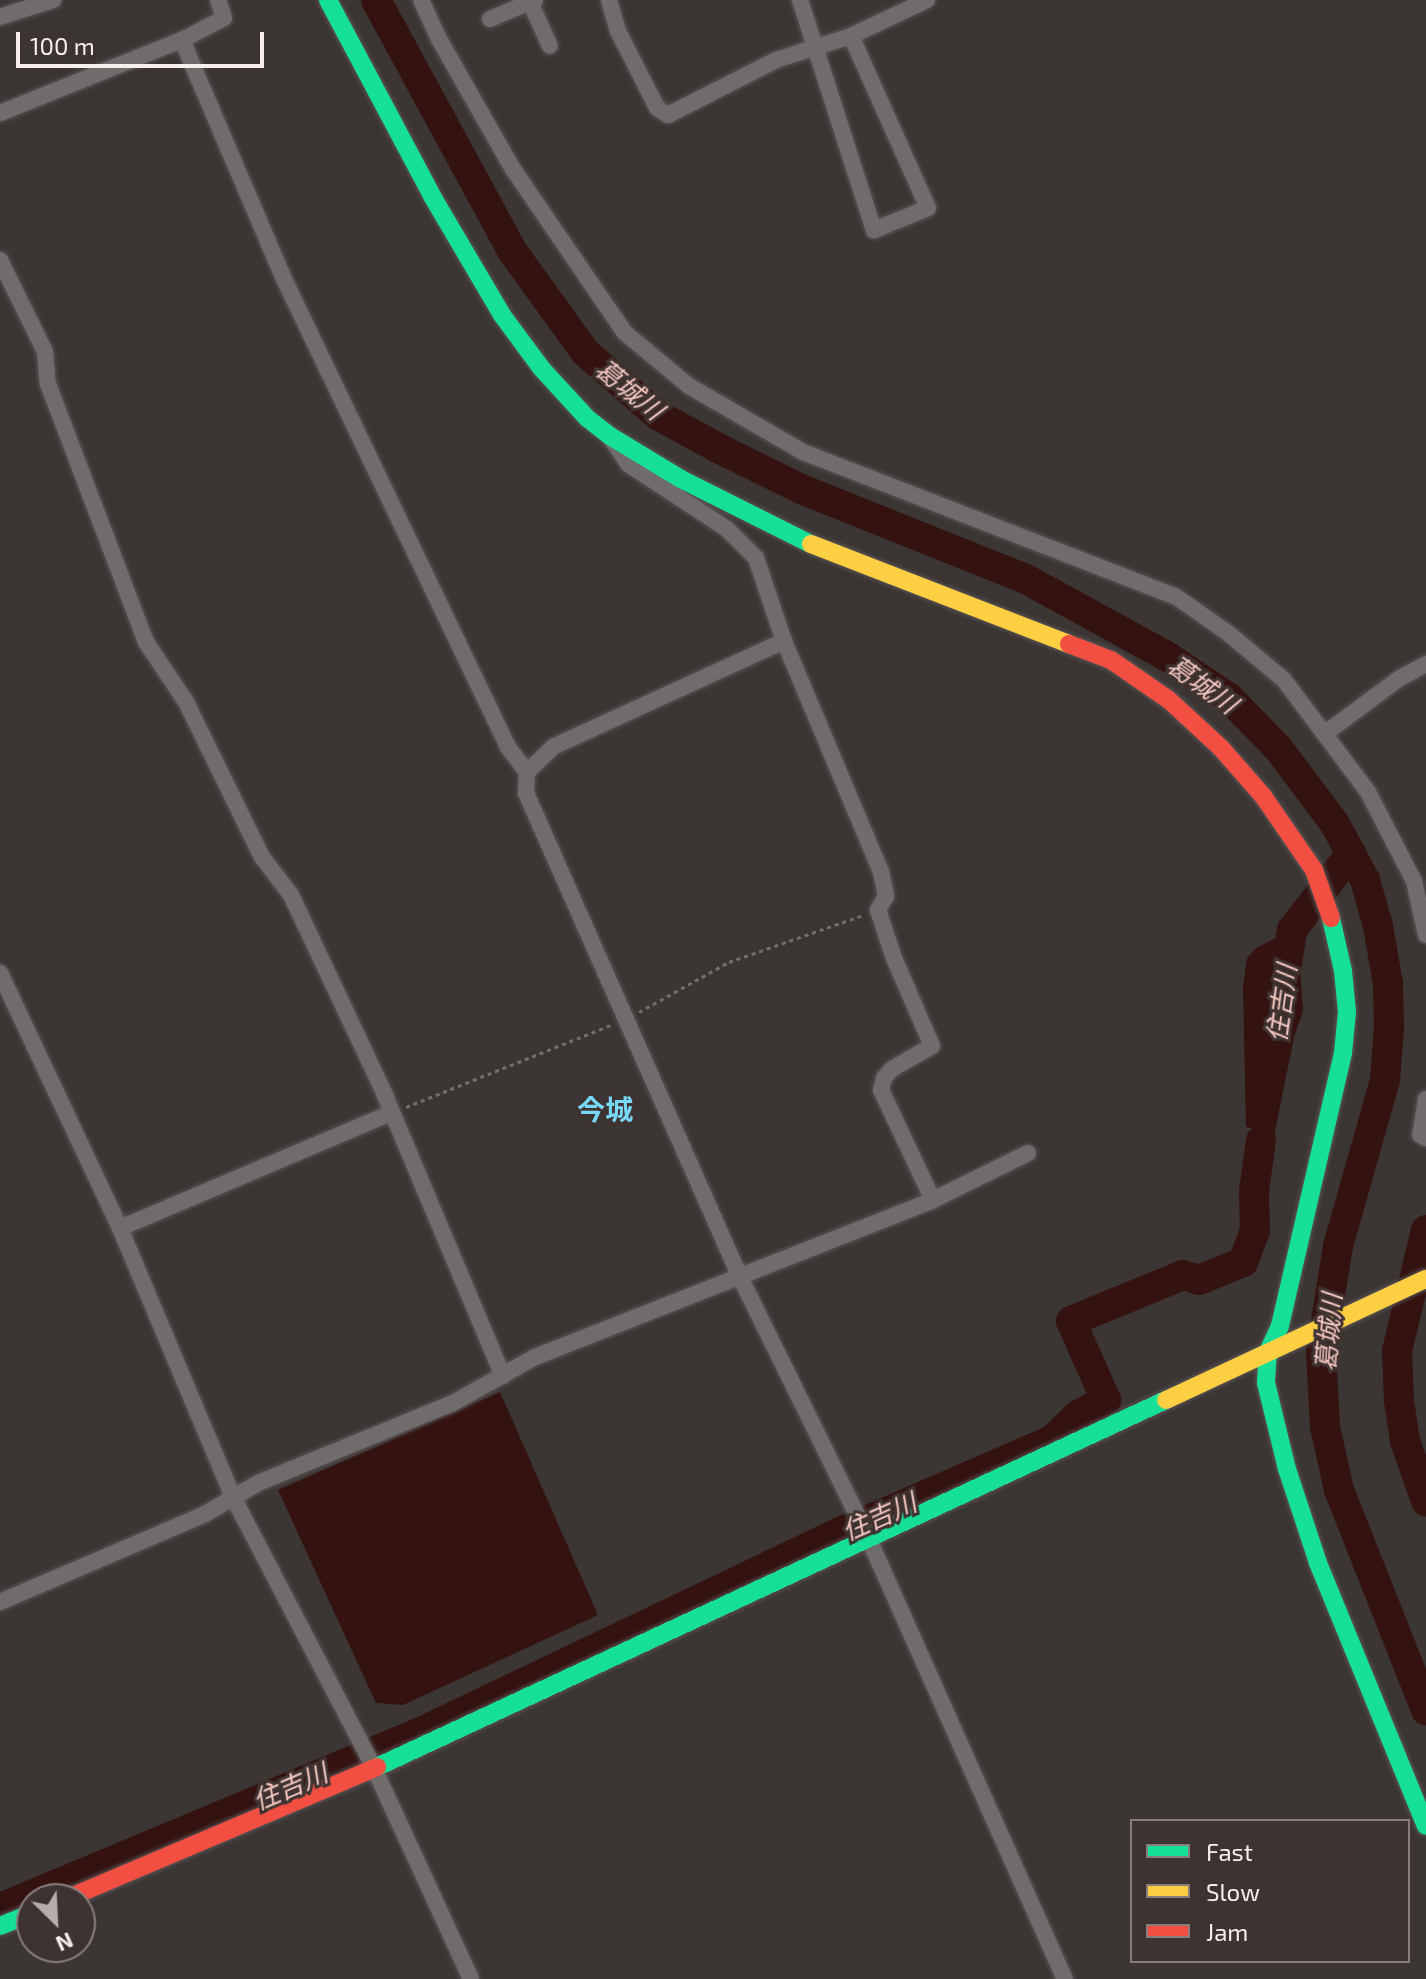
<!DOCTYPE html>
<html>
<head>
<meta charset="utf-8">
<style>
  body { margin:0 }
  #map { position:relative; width:1426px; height:1979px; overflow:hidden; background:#3b3534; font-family:"Exo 2","Noto Sans JP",sans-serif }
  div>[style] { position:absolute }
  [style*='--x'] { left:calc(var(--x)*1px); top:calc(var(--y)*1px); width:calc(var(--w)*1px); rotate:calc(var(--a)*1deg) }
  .water>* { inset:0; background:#341210 }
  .river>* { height:30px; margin:-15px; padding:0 15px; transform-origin:15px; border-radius:15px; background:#341210 }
  .path>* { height:3px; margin-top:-1.5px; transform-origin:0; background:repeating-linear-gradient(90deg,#726e6e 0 4px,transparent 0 8px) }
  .roads { filter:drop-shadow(0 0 2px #585453) drop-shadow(0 0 2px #585453) }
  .street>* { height:16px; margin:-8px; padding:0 8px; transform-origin:8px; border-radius:8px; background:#706c6b }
  .fast>* { height:18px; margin:-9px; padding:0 9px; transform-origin:9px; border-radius:9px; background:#16e098 }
  .slow>* { height:18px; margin:-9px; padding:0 9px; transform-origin:9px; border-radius:9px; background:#ffcf43 }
  .jam>* { height:18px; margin:-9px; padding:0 9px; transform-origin:9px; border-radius:9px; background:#f24e42 }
  span { translate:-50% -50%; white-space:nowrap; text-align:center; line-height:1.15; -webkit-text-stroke:6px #3e3331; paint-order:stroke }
  .water-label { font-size:26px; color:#f6c8c1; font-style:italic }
  .quarter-label { font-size:28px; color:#78d8f7; font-weight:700 }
  .legend { position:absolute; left:1130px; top:1819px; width:280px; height:144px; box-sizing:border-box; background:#3e3331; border:2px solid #887e7d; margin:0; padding:10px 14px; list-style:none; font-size:24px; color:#f6efee }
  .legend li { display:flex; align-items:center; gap:16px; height:40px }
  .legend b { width:40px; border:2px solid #887e7d }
  .north { position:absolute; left:16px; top:1883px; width:80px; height:80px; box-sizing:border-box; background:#3e3331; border:2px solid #887e7d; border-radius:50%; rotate:156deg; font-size:22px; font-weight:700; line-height:32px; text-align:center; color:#f6efee }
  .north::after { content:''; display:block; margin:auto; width:28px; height:36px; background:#b5aead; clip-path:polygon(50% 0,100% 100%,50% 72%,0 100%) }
  .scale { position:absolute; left:16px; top:32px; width:248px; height:36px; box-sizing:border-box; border:4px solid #f6efee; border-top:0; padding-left:10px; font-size:24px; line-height:28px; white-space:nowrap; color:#f6efee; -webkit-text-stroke:6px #3e3331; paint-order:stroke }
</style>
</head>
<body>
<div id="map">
  <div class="water">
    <i style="clip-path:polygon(1288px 932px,1300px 970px,1303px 1011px,1294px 1037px,1265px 1181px,1255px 1178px,1253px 1128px,1246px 1127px,1243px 986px,1247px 958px,1256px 948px)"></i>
    <i style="clip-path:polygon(500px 1392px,598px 1615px,403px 1705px,376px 1703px,278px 1490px)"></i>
  </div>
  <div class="river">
    <i style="--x:376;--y:0;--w:287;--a:61.5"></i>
    <i style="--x:513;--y:252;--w:123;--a:54.2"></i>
    <i style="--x:585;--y:352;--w:98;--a:40.9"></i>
    <i style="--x:659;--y:416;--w:69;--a:28.4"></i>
    <i style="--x:720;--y:449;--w:90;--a:26.3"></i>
    <i style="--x:801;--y:489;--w:240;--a:21.8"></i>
    <i style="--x:1024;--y:578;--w:164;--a:28.7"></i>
    <i style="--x:1168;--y:657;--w:72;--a:33.7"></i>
    <i style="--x:1228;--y:697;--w:71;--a:45.6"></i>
    <i style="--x:1278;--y:748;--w:95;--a:53.1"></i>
    <i style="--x:1335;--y:824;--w:64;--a:61.8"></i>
    <i style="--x:1365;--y:880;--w:48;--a:74.2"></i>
    <i style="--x:1378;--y:926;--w:59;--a:80.2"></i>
    <i style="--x:1388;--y:984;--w:43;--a:88.7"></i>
    <i style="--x:1389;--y:1027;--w:53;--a:94.3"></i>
    <i style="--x:1385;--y:1080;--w:173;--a:105.8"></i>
    <i style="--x:1338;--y:1246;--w:107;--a:99.1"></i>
    <i style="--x:1321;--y:1352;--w:75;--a:86.9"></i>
    <i style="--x:1325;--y:1427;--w:65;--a:77.5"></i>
    <i style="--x:1339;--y:1490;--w:237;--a:68.4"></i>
    <i style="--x:1285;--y:978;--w:49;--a:-81.7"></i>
    <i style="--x:1292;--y:930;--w:97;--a:-52.5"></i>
    <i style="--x:1426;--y:1230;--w:124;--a:103.5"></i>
    <i style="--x:1397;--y:1351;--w:50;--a:87.7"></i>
    <i style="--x:1399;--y:1401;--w:40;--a:81.5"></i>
    <i style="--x:1405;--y:1441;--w:64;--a:70.7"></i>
    <i style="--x:0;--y:1908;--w:463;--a:-22.7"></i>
    <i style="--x:427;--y:1729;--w:463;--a:-25.5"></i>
    <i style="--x:845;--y:1530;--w:226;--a:-23.5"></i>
    <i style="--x:1052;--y:1440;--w:36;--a:-44"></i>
    <i style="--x:1078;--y:1415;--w:32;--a:-28"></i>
    <i style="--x:1106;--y:1400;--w:86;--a:-113.9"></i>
    <i style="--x:1071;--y:1321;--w:121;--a:-22.3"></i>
    <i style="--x:1183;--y:1275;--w:17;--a:17"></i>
    <i style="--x:1199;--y:1280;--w:48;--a:-22.2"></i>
    <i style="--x:1243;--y:1262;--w:33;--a:-69"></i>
    <i style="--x:1255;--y:1231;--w:40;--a:-91.4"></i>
    <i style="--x:1254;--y:1191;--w:51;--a:-82.2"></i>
  </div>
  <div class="path">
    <i style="--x:639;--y:1012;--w:103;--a:-29.1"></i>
    <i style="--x:729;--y:962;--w:142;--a:-19.3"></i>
    <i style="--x:406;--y:1107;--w:221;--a:-21.8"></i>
  </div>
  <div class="roads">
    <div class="street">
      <i style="--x:421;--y:0;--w:43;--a:65.2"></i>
      <i style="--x:439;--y:39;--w:150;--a:60.4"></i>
      <i style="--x:513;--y:169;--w:197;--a:55.7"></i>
      <i style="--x:624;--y:332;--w:85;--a:39.7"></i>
      <i style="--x:689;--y:386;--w:132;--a:30.1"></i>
      <i style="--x:803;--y:452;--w:399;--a:21.2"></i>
      <i style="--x:1175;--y:596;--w:65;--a:34.9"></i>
      <i style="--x:1228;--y:633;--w:73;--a:40"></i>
      <i style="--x:1284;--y:680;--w:140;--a:53.1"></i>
      <i style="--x:1368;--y:792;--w:100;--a:62.7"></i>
      <i style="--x:1414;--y:881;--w:55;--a:77.5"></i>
      <i style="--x:609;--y:0;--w:32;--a:74"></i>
      <i style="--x:618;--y:31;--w:86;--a:63.1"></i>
      <i style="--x:657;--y:108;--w:13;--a:32"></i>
      <i style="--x:668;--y:115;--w:121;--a:-27"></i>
      <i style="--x:776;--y:60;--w:79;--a:-17.7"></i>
      <i style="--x:851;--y:36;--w:84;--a:-25.3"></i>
      <i style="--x:800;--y:0;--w:242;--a:72.2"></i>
      <i style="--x:874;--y:230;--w:58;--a:-22.2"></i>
      <i style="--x:928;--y:208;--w:188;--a:-114.1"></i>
      <i style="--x:530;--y:2;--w:48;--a:65.6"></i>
      <i style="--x:0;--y:17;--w:56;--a:-17.8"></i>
      <i style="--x:490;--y:19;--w:49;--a:-22.9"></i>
      <i style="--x:182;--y:40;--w:260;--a:66.9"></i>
      <i style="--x:284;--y:279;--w:519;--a:64.42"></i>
      <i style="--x:508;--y:747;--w:31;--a:53"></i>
      <i style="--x:0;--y:113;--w:196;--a:-21.9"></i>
      <i style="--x:182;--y:40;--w:47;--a:-27.6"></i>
      <i style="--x:224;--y:18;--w:19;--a:-108"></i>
      <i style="--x:0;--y:260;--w:102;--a:63.9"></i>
      <i style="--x:45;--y:352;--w:32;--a:85"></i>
      <i style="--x:48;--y:384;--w:276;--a:69.2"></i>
      <i style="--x:146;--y:642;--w:72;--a:56.3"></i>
      <i style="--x:186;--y:702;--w:173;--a:63.9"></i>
      <i style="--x:262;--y:857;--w:48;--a:52.7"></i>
      <i style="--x:291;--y:895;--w:219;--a:64.8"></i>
      <i style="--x:384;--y:1093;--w:307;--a:67.2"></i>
      <i style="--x:612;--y:440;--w:29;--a:56"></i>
      <i style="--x:628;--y:464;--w:118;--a:33.3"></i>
      <i style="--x:727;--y:529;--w:41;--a:45"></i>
      <i style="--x:756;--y:558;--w:88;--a:71.4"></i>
      <i style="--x:784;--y:641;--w:251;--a:67.2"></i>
      <i style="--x:881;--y:872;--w:25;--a:78"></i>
      <i style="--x:886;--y:896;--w:16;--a:120"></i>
      <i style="--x:878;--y:910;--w:51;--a:71.6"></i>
      <i style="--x:894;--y:958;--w:96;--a:66.6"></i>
      <i style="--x:932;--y:1046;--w:46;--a:150.1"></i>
      <i style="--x:892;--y:1069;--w:12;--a:132"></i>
      <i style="--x:884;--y:1078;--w:12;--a:104"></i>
      <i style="--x:881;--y:1090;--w:122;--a:64.7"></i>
      <i style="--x:784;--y:641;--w:254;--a:155.4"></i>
      <i style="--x:553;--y:747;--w:36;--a:136"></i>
      <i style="--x:527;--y:772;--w:21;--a:93"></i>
      <i style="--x:526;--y:793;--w:529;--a:66.15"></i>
      <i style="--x:740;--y:1277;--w:290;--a:63.8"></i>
      <i style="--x:868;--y:1537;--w:484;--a:66"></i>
      <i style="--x:1327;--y:732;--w:91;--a:-36.5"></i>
      <i style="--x:1400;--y:678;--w:30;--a:-28"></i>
      <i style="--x:0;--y:973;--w:282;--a:64.8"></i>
      <i style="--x:120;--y:1228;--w:292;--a:67.2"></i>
      <i style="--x:233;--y:1497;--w:305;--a:62.5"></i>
      <i style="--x:374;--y:1768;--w:232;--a:65.3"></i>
      <i style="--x:1426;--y:1099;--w:36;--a:99"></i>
      <i style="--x:1420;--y:1135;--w:7;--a:27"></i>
      <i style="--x:120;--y:1228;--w:294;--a:-23"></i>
      <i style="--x:0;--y:1602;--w:223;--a:-23.2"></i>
      <i style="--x:205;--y:1514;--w:61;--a:-30.3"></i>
      <i style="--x:258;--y:1483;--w:209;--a:-22.3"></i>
      <i style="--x:451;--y:1404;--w:96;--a:-29.2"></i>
      <i style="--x:535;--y:1357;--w:428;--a:-21.5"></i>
      <i style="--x:933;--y:1200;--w:106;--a:-26.3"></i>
    </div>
    <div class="fast">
      <i style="--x:328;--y:0;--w:222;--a:62"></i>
      <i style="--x:432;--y:196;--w:138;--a:59.5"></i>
      <i style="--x:502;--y:315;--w:67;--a:53.5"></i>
      <i style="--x:542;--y:369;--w:67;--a:47.4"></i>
      <i style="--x:587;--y:418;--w:29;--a:38"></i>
      <i style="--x:610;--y:436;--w:83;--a:31.2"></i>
      <i style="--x:681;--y:479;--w:145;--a:26.6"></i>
      <i style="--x:1331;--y:918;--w:54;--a:77.2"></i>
      <i style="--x:1343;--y:971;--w:41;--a:84.4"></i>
      <i style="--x:1347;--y:1012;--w:41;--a:95.6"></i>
      <i style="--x:1343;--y:1053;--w:280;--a:103"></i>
      <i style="--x:1280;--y:1326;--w:29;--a:115"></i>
      <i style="--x:1268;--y:1352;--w:31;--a:94"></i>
      <i style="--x:1266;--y:1383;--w:89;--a:76.3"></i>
      <i style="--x:1287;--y:1469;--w:99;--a:71.7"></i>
      <i style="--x:1318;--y:1563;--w:284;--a:67.7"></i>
      <i style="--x:377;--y:1767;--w:870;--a:-24.95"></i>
      <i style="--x:0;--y:1926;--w:35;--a:-22"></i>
    </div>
    <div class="slow">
      <i style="--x:811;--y:544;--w:277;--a:21.2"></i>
      <i style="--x:1166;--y:1400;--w:287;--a:-25"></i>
    </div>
    <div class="jam">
      <i style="--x:1069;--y:644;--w:45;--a:20.9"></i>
      <i style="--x:1111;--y:660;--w:70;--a:34.6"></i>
      <i style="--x:1169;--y:700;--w:71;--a:42.7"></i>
      <i style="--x:1221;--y:748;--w:64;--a:48.8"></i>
      <i style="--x:1263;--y:796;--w:90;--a:55.4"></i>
      <i style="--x:1314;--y:870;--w:51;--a:70.5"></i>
      <i style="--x:66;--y:1899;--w:338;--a:-23"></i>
    </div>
  </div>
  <div class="water-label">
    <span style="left:630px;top:389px;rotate:39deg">葛城川</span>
    <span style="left:1203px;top:684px;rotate:36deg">葛城川</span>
    <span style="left:1281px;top:1003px;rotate:-82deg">住吉川</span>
    <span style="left:1328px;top:1332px;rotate:-85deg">葛城川</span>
    <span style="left:879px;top:1516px;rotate:-24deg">住吉川</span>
    <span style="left:290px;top:1786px;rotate:-23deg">住吉川</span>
  </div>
  <div class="quarter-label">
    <span style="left:605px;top:1109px">今城</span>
  </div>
  <ul class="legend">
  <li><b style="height:10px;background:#16e098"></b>Fast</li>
  <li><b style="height:10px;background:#ffcf43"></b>Slow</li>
  <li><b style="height:10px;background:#f24e42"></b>Jam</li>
  </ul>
  <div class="north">N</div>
  <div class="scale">100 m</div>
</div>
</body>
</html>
